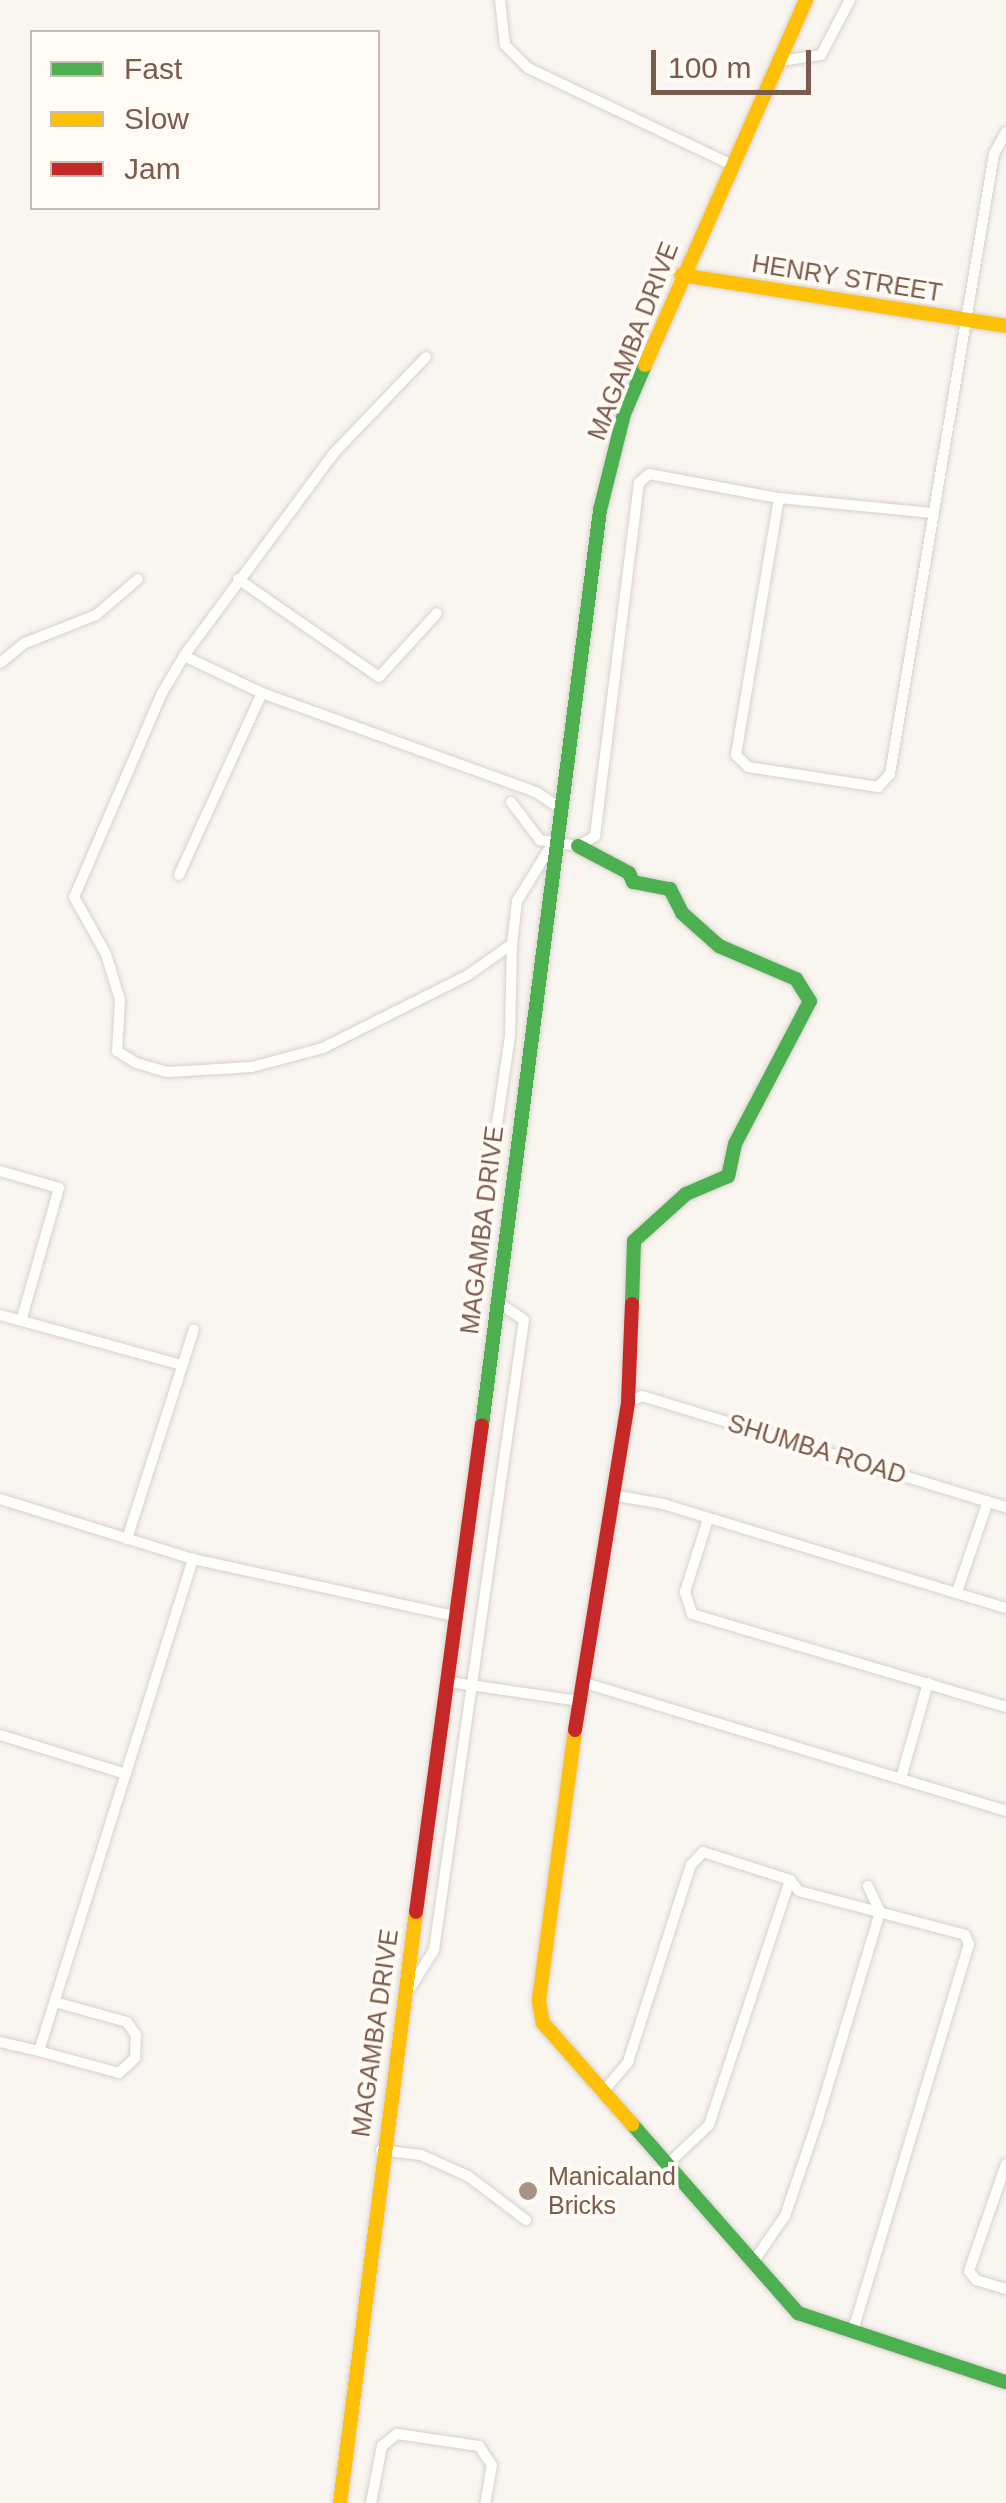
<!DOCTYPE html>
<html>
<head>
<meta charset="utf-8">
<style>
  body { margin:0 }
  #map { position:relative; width:1006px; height:2503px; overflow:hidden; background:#f9f5f0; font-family:Arial,sans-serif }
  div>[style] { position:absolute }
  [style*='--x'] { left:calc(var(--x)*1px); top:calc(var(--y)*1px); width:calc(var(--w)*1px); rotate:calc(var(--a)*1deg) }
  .roads { filter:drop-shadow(0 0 2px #d7d1cb) drop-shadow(0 0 2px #d7d1cb) }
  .street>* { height:10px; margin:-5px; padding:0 5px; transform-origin:5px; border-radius:5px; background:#fefefd }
  .fast>* { height:14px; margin:-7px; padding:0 7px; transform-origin:7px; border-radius:7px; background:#4caf50 }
  .slow>* { height:14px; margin:-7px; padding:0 7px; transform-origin:7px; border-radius:7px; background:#ffc107 }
  .jam>* { height:14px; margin:-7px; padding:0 7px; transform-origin:7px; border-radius:7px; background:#c62828 }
  .dots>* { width:28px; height:28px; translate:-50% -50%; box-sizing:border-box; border:5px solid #fffaf3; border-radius:50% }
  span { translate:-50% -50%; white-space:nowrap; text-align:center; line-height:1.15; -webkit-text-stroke:8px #fffaf3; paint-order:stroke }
  .street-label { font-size:25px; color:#7a5c4d }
  .poi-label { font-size:25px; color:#7a5c4d }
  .left { translate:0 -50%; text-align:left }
  .legend { position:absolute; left:30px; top:30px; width:350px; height:180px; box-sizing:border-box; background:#fffaf3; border:2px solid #cabbb1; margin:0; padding:12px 18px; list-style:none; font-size:30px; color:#7a5c4d }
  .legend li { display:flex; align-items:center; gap:20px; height:50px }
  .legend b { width:50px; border:2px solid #cabbb1 }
  .scale { position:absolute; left:651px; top:50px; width:160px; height:45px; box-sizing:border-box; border:5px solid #7a5c4d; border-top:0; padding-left:12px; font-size:30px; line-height:35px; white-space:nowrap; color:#7a5c4d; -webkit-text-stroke:8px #fffaf3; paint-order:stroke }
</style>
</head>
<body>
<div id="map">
  <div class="roads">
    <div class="street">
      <i style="--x:500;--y:0;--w:45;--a:83.7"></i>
      <i style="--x:505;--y:45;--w:33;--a:45"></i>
      <i style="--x:528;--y:68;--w:224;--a:25.4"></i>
      <i style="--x:780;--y:61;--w:41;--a:-8.3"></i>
      <i style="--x:821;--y:55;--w:62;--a:-62.2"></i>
      <i style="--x:426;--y:357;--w:133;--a:133.8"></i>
      <i style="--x:334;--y:453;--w:252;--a:126.5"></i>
      <i style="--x:184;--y:656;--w:86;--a:25.4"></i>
      <i style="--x:262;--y:693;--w:291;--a:19.9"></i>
      <i style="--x:536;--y:792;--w:25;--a:34"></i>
      <i style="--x:779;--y:498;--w:261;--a:99.5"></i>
      <i style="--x:736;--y:755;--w:17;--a:45"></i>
      <i style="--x:748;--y:767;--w:132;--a:8.7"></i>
      <i style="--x:878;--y:787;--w:18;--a:-47"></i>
      <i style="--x:890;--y:774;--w:629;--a:-80.48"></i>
      <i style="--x:994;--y:154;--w:25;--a:-61"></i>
      <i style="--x:238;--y:579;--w:172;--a:34.8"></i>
      <i style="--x:379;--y:677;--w:86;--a:-47.8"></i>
      <i style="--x:184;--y:656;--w:43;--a:120.7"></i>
      <i style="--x:162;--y:693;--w:222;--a:113.3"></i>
      <i style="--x:74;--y:897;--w:65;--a:60.7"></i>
      <i style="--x:106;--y:954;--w:48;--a:73.1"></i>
      <i style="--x:120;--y:1000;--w:51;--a:93.4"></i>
      <i style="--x:117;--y:1051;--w:22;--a:32"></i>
      <i style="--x:136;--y:1063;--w:33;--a:16"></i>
      <i style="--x:168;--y:1072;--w:84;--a:-3.4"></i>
      <i style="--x:252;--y:1067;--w:73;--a:-15"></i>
      <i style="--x:323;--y:1048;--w:162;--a:-26.7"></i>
      <i style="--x:468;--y:975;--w:54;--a:-35.2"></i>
      <i style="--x:512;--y:944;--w:43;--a:-83.4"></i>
      <i style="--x:517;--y:901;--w:68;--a:-58.2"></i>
      <i style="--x:0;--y:663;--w:32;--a:-39"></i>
      <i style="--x:25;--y:643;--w:76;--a:-21.5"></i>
      <i style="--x:96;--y:615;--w:55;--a:-40.6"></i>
      <i style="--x:511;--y:802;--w:48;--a:52.7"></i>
      <i style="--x:540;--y:840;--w:38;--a:9"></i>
      <i style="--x:578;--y:846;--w:20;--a:-30"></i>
      <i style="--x:595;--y:836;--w:356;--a:-82.9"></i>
      <i style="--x:639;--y:483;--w:13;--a:-42"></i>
      <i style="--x:649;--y:474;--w:132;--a:10.5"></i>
      <i style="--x:779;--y:498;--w:155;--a:5.6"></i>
      <i style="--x:179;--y:875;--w:200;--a:-65.5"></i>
      <i style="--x:490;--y:1170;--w:135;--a:-81.5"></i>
      <i style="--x:510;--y:1036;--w:92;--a:-88.8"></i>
      <i style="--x:0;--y:1171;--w:61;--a:16.1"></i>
      <i style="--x:59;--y:1188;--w:138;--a:105.9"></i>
      <i style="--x:0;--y:1315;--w:189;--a:15.4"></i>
      <i style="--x:628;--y:1402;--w:15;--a:-23"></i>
      <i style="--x:642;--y:1396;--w:381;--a:17"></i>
      <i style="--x:612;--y:1495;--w:52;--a:10"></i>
      <i style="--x:663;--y:1504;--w:358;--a:16.9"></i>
      <i style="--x:0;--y:1499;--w:202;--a:17.3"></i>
      <i style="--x:193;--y:1559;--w:271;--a:12.3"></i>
      <i style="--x:708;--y:1519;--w:77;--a:107.5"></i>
      <i style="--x:685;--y:1592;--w:23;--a:72"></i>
      <i style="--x:692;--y:1614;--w:327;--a:16.5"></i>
      <i style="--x:127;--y:1539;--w:220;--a:-72.3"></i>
      <i style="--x:957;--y:1592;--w:96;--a:-71.2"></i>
      <i style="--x:449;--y:1682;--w:131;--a:8.3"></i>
      <i style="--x:585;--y:1683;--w:440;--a:16.9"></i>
      <i style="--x:0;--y:1735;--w:132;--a:17.2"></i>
      <i style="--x:901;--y:1778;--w:99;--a:-74.1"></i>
      <i style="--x:404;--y:1998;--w:57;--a:-58"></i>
      <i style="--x:434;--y:1950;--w:636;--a:-81.87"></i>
      <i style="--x:524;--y:1320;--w:32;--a:-146"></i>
      <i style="--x:0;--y:2042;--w:40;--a:13"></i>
      <i style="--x:39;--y:2051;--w:516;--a:-72.62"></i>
      <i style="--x:39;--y:2051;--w:83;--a:15.4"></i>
      <i style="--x:119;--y:2073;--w:22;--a:-43"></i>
      <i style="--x:135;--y:2058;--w:23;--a:-88"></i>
      <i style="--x:136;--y:2035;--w:16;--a:-125"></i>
      <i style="--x:127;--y:2022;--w:75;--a:-164.5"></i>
      <i style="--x:603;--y:2092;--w:39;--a:-50"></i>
      <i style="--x:628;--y:2062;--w:207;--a:-72.3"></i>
      <i style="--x:691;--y:1865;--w:18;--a:-47"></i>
      <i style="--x:703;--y:1852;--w:91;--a:17.8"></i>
      <i style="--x:790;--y:1880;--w:14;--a:51"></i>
      <i style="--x:799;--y:1891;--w:172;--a:14.8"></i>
      <i style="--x:965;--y:1935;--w:10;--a:66"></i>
      <i style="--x:969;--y:1944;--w:406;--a:106.7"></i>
      <i style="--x:381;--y:2150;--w:40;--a:7.1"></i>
      <i style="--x:421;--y:2155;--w:51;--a:24.1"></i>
      <i style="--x:468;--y:2176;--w:73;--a:37.2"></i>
      <i style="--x:1006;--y:2164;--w:113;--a:109.1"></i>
      <i style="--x:969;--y:2271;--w:11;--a:52"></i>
      <i style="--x:976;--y:2280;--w:31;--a:17"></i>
      <i style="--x:667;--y:2165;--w:58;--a:-43.6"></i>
      <i style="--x:709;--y:2125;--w:258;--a:-71.7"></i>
      <i style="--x:753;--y:2262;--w:56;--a:-55.2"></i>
      <i style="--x:785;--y:2216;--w:99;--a:-71.2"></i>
      <i style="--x:817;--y:2122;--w:219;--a:-73.3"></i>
      <i style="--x:880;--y:1912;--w:29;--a:-115"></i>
      <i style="--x:371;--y:2503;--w:58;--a:-79.1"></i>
      <i style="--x:382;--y:2446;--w:19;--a:-39"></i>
      <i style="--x:397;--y:2434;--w:83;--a:8.3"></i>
      <i style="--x:479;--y:2446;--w:23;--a:56"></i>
      <i style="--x:492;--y:2465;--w:39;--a:100"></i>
    </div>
    <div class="fast">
      <i style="--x:578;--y:846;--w:58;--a:27.9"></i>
      <i style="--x:629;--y:873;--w:10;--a:66"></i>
      <i style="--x:633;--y:882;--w:38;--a:11"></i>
      <i style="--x:670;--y:889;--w:27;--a:63"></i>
      <i style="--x:682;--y:913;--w:50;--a:41.7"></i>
      <i style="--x:719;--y:946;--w:84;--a:23.2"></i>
      <i style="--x:796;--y:979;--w:26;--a:58"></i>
      <i style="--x:810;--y:1001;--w:161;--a:117.7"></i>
      <i style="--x:735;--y:1144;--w:33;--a:102"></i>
      <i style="--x:728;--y:1176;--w:46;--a:156.8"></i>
      <i style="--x:686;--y:1194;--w:70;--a:137.9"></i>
      <i style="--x:634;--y:1241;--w:63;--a:91.8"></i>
      <i style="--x:482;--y:1425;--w:923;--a:-82.65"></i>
      <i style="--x:600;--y:510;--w:99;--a:-76"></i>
      <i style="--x:624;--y:414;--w:53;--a:-66.8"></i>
      <i style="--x:632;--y:2124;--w:252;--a:48.7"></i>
      <i style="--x:798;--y:2313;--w:219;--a:18.4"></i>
    </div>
    <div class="slow">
      <i style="--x:681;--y:275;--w:329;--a:8.9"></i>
      <i style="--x:645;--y:365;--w:399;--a:-66.2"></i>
      <i style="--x:575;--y:1730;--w:273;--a:97.6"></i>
      <i style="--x:539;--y:2001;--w:22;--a:80"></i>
      <i style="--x:543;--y:2023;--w:135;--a:48.6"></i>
      <i style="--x:340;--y:2503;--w:596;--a:-82.67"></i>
    </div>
    <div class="jam">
      <i style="--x:575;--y:1730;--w:332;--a:-80.8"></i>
      <i style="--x:628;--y:1402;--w:98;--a:-87.7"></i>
      <i style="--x:416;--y:1912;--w:491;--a:-82.3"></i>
    </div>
  </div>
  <div class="dots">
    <i style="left:528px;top:2191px;background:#a69286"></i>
  </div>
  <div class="street-label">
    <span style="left:847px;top:278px;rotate:9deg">HENRY STREET</span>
    <span style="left:633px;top:341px;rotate:-69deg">MAGAMBA DRIVE</span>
    <span style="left:482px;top:1230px;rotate:-83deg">MAGAMBA DRIVE</span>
    <span style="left:817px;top:1449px;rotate:17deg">SHUMBA ROAD</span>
    <span style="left:375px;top:2033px;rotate:-82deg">MAGAMBA DRIVE</span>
  </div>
  <div class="poi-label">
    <span class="left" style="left:548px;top:2191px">Manicaland<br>Bricks</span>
  </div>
  <ul class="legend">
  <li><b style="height:12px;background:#4caf50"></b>Fast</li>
  <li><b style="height:12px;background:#ffc107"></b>Slow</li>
  <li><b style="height:12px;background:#c62828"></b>Jam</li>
  </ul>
  <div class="scale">100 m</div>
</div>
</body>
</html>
